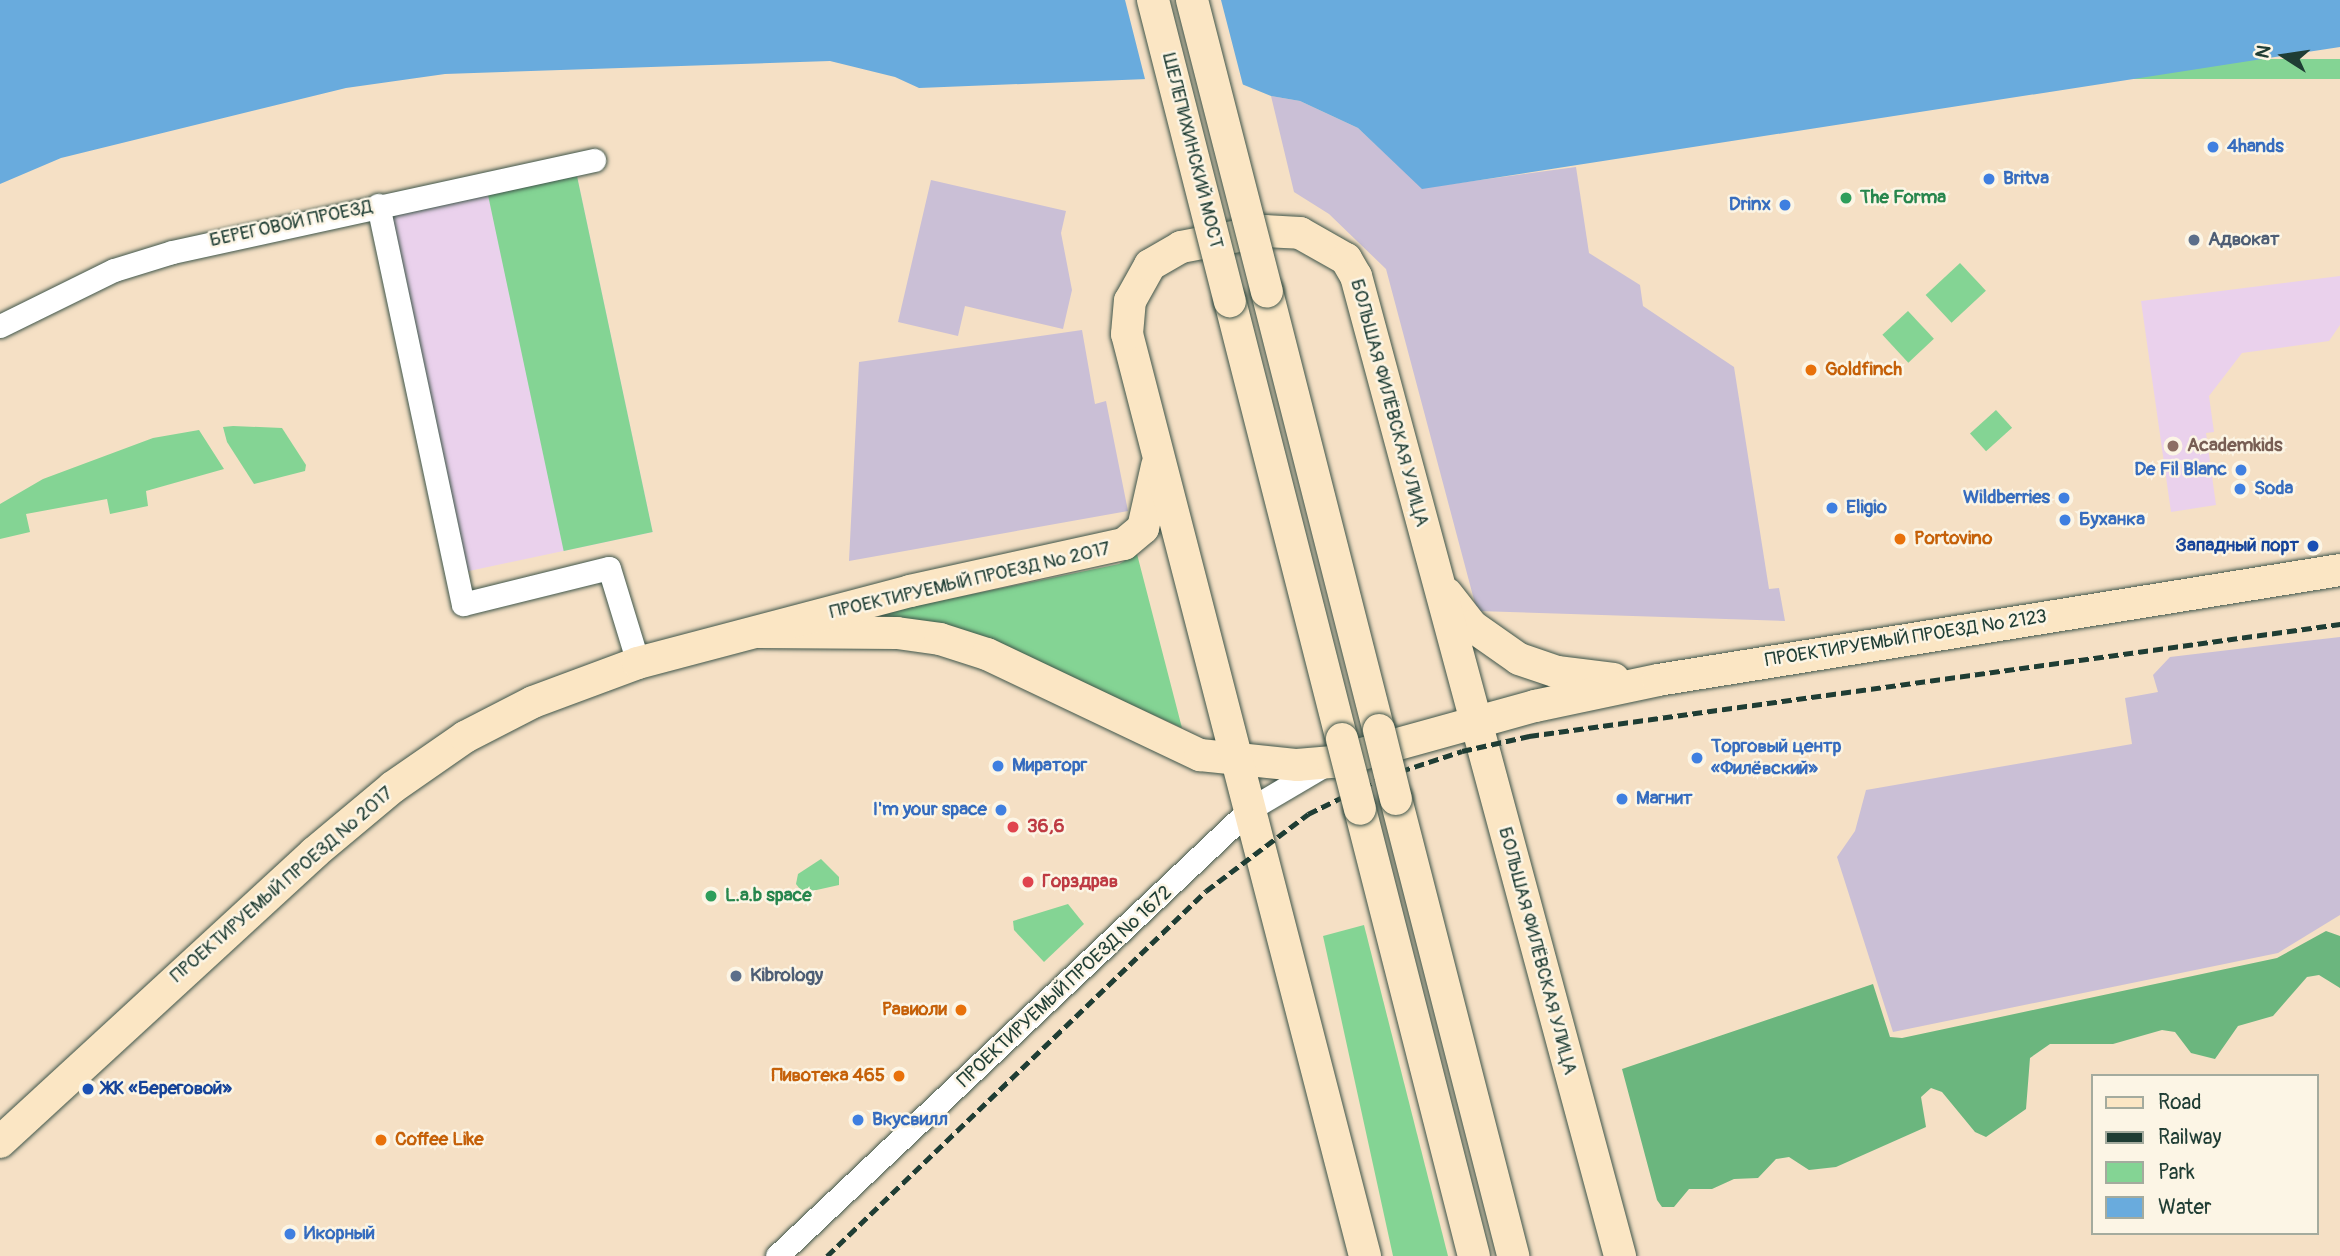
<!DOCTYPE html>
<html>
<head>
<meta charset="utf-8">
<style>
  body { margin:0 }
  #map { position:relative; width:2340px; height:1256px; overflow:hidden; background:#f5e0c5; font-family:Pangolin,sans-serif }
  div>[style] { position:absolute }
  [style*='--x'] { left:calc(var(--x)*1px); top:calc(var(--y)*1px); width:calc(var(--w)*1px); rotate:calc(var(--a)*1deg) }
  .built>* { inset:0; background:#ead1ec; transform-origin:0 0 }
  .industrial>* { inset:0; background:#cabfd6 }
  .green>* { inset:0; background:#84d494; transform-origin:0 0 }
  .forest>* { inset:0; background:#6bb67e }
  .water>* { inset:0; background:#69abdd }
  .pier>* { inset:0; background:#f5e0c5 }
  .roads { filter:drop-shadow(0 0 2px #3f554a) drop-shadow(0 0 2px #3f554a) }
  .street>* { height:23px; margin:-11.5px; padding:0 11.5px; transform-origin:11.5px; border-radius:11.5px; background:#fff }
  .secondary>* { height:32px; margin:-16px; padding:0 16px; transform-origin:16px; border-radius:16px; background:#fbe6c4 }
  .rail>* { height:5px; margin-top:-2.5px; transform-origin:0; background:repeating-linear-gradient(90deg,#1f3d34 0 10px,transparent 0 15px) }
  .bridges { filter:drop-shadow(0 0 2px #3f554a) drop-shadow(0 0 2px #3f554a) }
  .secondary-bridge>* { height:32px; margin:-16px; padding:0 16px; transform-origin:16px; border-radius:16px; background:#fbe6c4 }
  .dots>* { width:19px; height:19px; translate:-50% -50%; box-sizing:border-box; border:4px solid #fcf5e5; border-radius:50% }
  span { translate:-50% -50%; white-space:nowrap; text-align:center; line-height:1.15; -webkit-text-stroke:5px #fcf5e5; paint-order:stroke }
  .shop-label { font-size:19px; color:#366cbe; font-weight:700 }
  .left { translate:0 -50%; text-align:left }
  .right { translate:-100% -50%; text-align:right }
  .street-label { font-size:19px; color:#1f3d34 }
  .leisure-label { font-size:19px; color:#27864d; font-weight:700 }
  .service-label { font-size:19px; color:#4e5e75; font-weight:700 }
  .food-label { font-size:19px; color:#c56008; font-weight:700 }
  .education-label { font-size:19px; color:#785e54; font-weight:700 }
  .transit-label { font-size:19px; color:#164399; font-weight:700 }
  .health-label { font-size:19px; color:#be3a42; font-weight:700 }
  .legend { position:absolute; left:2091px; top:1074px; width:228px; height:161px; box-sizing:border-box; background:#fcf5e5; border:2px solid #a4ab9e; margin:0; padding:9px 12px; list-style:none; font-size:21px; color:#1f3d34 }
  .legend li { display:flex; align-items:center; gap:14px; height:35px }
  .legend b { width:35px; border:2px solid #a4ab9e }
  .north { position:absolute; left:2249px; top:21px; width:70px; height:70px; -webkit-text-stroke:5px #fcf5e5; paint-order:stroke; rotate:282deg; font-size:19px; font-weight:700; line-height:28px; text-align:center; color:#1f3d34 }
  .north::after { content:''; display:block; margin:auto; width:24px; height:32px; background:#1f3d34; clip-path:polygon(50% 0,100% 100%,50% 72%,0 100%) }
</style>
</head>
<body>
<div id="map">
  <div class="built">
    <i style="left:577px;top:176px;width:364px;height:190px;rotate:78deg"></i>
    <i style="clip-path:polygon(2340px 276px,2340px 325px,2329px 341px,2242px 353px,2209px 396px,2214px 432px,2206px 433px,2216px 505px,2171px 512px,2141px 301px)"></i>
  </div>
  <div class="industrial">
    <i style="clip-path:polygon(1271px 96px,1300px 101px,1358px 128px,1422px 188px,1576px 167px,1589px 253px,1640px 285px,1643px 306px,1734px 367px,1769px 589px,1779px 588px,1785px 621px,1477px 611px,1386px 269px,1329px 214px,1294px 192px)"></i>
    <i style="clip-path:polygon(931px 180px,1066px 211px,1061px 233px,1072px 290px,1063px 329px,965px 306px,958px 336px,898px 322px)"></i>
    <i style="clip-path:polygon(1082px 330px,1095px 404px,1106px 401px,1128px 511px,849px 561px,859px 362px)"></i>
    <i style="clip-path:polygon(2340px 637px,2340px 915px,2278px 953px,1893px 1032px,1837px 857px,1855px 831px,1866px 790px,2132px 744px,2125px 698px,2158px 692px,2153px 675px,2170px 657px)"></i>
  </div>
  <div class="green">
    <i style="left:2340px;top:59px;width:20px;height:769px;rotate:90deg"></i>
    <i style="left:577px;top:176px;width:364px;height:91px;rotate:78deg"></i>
    <i style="left:1960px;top:263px;width:38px;height:47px;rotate:47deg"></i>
    <i style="left:1908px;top:311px;width:38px;height:35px;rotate:47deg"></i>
    <i style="left:1996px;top:410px;width:24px;height:35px;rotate:48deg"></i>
    <i style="clip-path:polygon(233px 426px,282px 428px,306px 465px,305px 471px,254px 484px,227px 442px,223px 427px)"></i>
    <i style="clip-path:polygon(199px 430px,224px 469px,146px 491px,148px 506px,110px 514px,107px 499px,26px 514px,30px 532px,0 539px,0 504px,43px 479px,153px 438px)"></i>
    <i style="clip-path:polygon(1137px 554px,1182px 728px,1003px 646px,912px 620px,871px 615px,1119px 564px)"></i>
    <i style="clip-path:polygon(821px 859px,839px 877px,839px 885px,803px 893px,796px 884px,798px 874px)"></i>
    <i style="clip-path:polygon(1068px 904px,1084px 924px,1044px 962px,1014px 930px,1013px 921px)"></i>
    <i style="clip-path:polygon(1364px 925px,1448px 1256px,1393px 1256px,1323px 936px)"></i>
  </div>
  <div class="forest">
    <i style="clip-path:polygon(2326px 931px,2340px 936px,2340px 988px,2319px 975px,2307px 977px,2273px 1016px,2238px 1026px,2215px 1059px,2191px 1053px,2175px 1032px,2162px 1030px,2113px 1044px,2050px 1044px,2030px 1058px,2026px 1109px,1986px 1137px,1975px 1132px,1942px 1092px,1931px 1088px,1921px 1097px,1926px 1127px,1836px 1167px,1809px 1170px,1789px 1157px,1776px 1159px,1758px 1178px,1734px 1179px,1712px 1189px,1689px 1189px,1674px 1207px,1662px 1207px,1657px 1200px,1622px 1069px,1873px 984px,1890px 1037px,1902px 1038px,2277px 958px)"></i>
  </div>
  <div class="water">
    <i style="clip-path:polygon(0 0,2340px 0,2340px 47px,1422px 189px,1358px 128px,1300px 101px,1271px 96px,1222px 76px,919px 88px,895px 77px,830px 61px,445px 74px,346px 88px,61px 158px,0 184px)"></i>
  </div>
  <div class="pier">
    <i style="clip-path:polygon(1125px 0,1221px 0,1244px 89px,1222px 80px,1146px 83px)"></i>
  </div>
  <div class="roads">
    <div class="street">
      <i style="--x:378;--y:205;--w:408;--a:78"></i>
      <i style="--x:463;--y:604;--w:150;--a:-13.9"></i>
      <i style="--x:609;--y:568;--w:99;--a:73"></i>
      <i style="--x:0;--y:326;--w:127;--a:-26.2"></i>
      <i style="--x:114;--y:270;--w:61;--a:-17.2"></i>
      <i style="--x:172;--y:252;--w:432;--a:-12.3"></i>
      <i style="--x:777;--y:1256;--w:651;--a:-43.38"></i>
      <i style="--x:1250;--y:809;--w:85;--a:-30.5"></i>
    </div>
    <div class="secondary">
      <i style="--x:1267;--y:292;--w:452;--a:75.7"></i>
      <i style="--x:1230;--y:301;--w:452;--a:75.7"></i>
      <i style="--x:1447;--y:594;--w:41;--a:52"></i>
      <i style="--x:1472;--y:626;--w:57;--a:35.1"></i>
      <i style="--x:1519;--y:659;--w:40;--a:18.9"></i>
      <i style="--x:1557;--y:672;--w:57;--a:7"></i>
      <i style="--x:759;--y:632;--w:138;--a:0.4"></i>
      <i style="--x:897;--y:633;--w:43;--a:7.9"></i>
      <i style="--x:940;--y:639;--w:49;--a:17.7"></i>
      <i style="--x:987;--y:654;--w:236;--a:25.4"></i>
      <i style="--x:1200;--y:755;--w:98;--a:5.9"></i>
      <i style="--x:1297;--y:765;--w:36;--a:-5"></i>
      <i style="--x:1333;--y:762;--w:210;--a:-15.5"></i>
      <i style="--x:1535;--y:706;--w:126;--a:-11.9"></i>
      <i style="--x:1658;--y:680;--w:691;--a:-9.16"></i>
      <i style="--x:1396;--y:799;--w:472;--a:75.6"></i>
      <i style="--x:1360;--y:809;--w:461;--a:75.7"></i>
      <i style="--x:0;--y:1142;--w:427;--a:-42.6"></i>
      <i style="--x:314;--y:853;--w:103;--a:-39.9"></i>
      <i style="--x:393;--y:787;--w:88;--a:-34.8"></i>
      <i style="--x:465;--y:737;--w:76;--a:-27.2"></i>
      <i style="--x:533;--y:702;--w:112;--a:-20.4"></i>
      <i style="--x:638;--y:663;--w:281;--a:-14.8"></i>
      <i style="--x:910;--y:591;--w:219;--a:-12.4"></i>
      <i style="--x:1124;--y:544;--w:25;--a:-40"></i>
      <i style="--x:1143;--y:528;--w:64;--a:-77.3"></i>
      <i style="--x:1365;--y:1256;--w:952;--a:-104.47"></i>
      <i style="--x:1127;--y:334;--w:33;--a:-85"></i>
      <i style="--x:1130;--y:301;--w:41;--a:-60.9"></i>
      <i style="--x:1150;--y:265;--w:36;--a:-30"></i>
      <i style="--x:1181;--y:247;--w:85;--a:-10.9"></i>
      <i style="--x:1264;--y:231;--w:36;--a:3"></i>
      <i style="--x:1300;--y:233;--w:53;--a:29.5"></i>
      <i style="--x:1346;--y:259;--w:20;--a:60"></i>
      <i style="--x:1356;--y:276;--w:1015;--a:74.92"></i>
    </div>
  </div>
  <div class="rail">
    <i style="--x:827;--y:1256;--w:526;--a:-43.92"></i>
    <i style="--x:1206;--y:891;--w:128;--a:-37"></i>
    <i style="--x:1308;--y:814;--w:87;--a:-26"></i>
    <i style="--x:1386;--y:776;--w:80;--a:-18.2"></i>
    <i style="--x:1462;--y:751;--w:69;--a:-12.6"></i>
    <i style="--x:1529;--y:736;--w:819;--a:-7.86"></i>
  </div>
  <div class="bridges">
    <div class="secondary-bridge">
      <i style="--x:1153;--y:0;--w:311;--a:75.7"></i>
      <i style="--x:1192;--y:0;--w:301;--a:75.6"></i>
      <i style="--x:1379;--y:730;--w:71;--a:76.2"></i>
      <i style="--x:1342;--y:739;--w:72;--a:75.6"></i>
    </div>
  </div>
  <div class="dots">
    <i style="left:2213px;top:147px;background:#3f7fe0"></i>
    <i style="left:1989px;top:179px;background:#3f7fe0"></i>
    <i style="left:1846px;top:198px;background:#2e9e5b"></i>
    <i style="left:1785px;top:205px;background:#3f7fe0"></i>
    <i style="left:2194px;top:240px;background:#5c6f8a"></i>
    <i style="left:1811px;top:370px;background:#e8710a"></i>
    <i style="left:2173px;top:446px;background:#8d6e63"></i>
    <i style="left:2241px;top:470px;background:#3f7fe0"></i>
    <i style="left:2240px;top:489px;background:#3f7fe0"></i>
    <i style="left:2064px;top:498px;background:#3f7fe0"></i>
    <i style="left:1832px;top:508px;background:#3f7fe0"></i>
    <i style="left:2065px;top:520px;background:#3f7fe0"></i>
    <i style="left:1900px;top:539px;background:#e8710a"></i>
    <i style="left:2313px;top:546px;background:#1a4fb4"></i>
    <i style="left:1697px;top:758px;background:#3f7fe0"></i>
    <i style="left:998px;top:766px;background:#3f7fe0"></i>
    <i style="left:1622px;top:799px;background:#3f7fe0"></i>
    <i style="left:1001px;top:810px;background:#3f7fe0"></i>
    <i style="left:1013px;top:827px;background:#e0444e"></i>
    <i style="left:1028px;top:882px;background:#e0444e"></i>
    <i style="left:711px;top:896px;background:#2e9e5b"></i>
    <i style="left:736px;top:976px;background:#5c6f8a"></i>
    <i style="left:961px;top:1010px;background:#e8710a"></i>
    <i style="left:899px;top:1076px;background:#e8710a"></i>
    <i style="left:88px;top:1089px;background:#1a4fb4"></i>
    <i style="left:858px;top:1120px;background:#3f7fe0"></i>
    <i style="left:381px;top:1140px;background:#e8710a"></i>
    <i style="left:290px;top:1234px;background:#3f7fe0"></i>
  </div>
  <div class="shop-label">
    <span class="left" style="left:2227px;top:147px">4hands</span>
    <span class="left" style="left:2003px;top:179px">Britva</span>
    <span class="right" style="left:1771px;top:205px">Drinx</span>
    <span class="right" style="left:2227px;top:470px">De Fil Blanc</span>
    <span class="left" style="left:2254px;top:489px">Soda</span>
    <span class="right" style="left:2050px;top:498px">Wildberries</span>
    <span class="left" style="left:1846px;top:508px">Eligio</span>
    <span class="left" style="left:2079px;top:520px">Буханка</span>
    <span class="left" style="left:1711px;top:758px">Торговый центр<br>«Филёвский»</span>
    <span class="left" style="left:1012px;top:766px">Мираторг</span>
    <span class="left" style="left:1636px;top:799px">Магнит</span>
    <span class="right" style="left:987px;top:810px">I'm your space</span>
    <span class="left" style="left:872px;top:1120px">Вкусвилл</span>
    <span class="left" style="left:304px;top:1234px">Икорный</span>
  </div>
  <div class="street-label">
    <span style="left:1192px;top:151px;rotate:76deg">ШЕЛЕПИХИНСКИЙ МОСТ</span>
    <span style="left:291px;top:224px;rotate:-12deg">БЕРЕГОВОЙ ПРОЕЗД</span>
    <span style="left:1389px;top:403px;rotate:75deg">БОЛЬШАЯ ФИЛЁВСКАЯ УЛИЦА</span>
    <span style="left:970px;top:581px;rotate:-13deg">ПРОЕКТИРУЕМЫЙ ПРОЕЗД № 2017</span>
    <span style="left:1906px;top:639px;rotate:-9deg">ПРОЕКТИРУЕМЫЙ ПРОЕЗД № 2123</span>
    <span style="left:282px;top:885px;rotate:-41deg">ПРОЕКТИРУЕМЫЙ ПРОЕЗД № 2017</span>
    <span style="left:1537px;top:951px;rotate:75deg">БОЛЬШАЯ ФИЛЁВСКАЯ УЛИЦА</span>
    <span style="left:1065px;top:987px;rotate:-43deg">ПРОЕКТИРУЕМЫЙ ПРОЕЗД № 1672</span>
  </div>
  <div class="leisure-label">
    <span class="left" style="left:1860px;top:198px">The Forma</span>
    <span class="left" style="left:725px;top:896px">L.a.b space</span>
  </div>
  <div class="service-label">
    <span class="left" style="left:2208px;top:240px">Адвокат</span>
    <span class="left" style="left:750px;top:976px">Kibrology</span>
  </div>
  <div class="food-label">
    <span class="left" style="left:1825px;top:370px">Goldfinch</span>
    <span class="left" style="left:1914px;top:539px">Portovino</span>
    <span class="right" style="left:947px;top:1010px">Равиоли</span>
    <span class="right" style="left:885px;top:1076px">Пивотека 465</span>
    <span class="left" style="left:395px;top:1140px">Coffee Like</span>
  </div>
  <div class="education-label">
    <span class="left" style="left:2187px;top:446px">Academkids</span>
  </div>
  <div class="transit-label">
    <span class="right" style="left:2299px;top:546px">Западный порт</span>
    <span class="left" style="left:102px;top:1089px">ЖК «Береговой»</span>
  </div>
  <div class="health-label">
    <span class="left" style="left:1027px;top:827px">36,6</span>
    <span class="left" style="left:1042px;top:882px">Горздрав</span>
  </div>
  <ul class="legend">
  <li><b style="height:9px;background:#fbe6c4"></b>Road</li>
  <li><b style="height:9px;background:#1f3d34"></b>Railway</li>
  <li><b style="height:19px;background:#84d494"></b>Park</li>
  <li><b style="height:19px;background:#69abdd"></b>Water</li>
  </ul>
  <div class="north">N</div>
</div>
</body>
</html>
